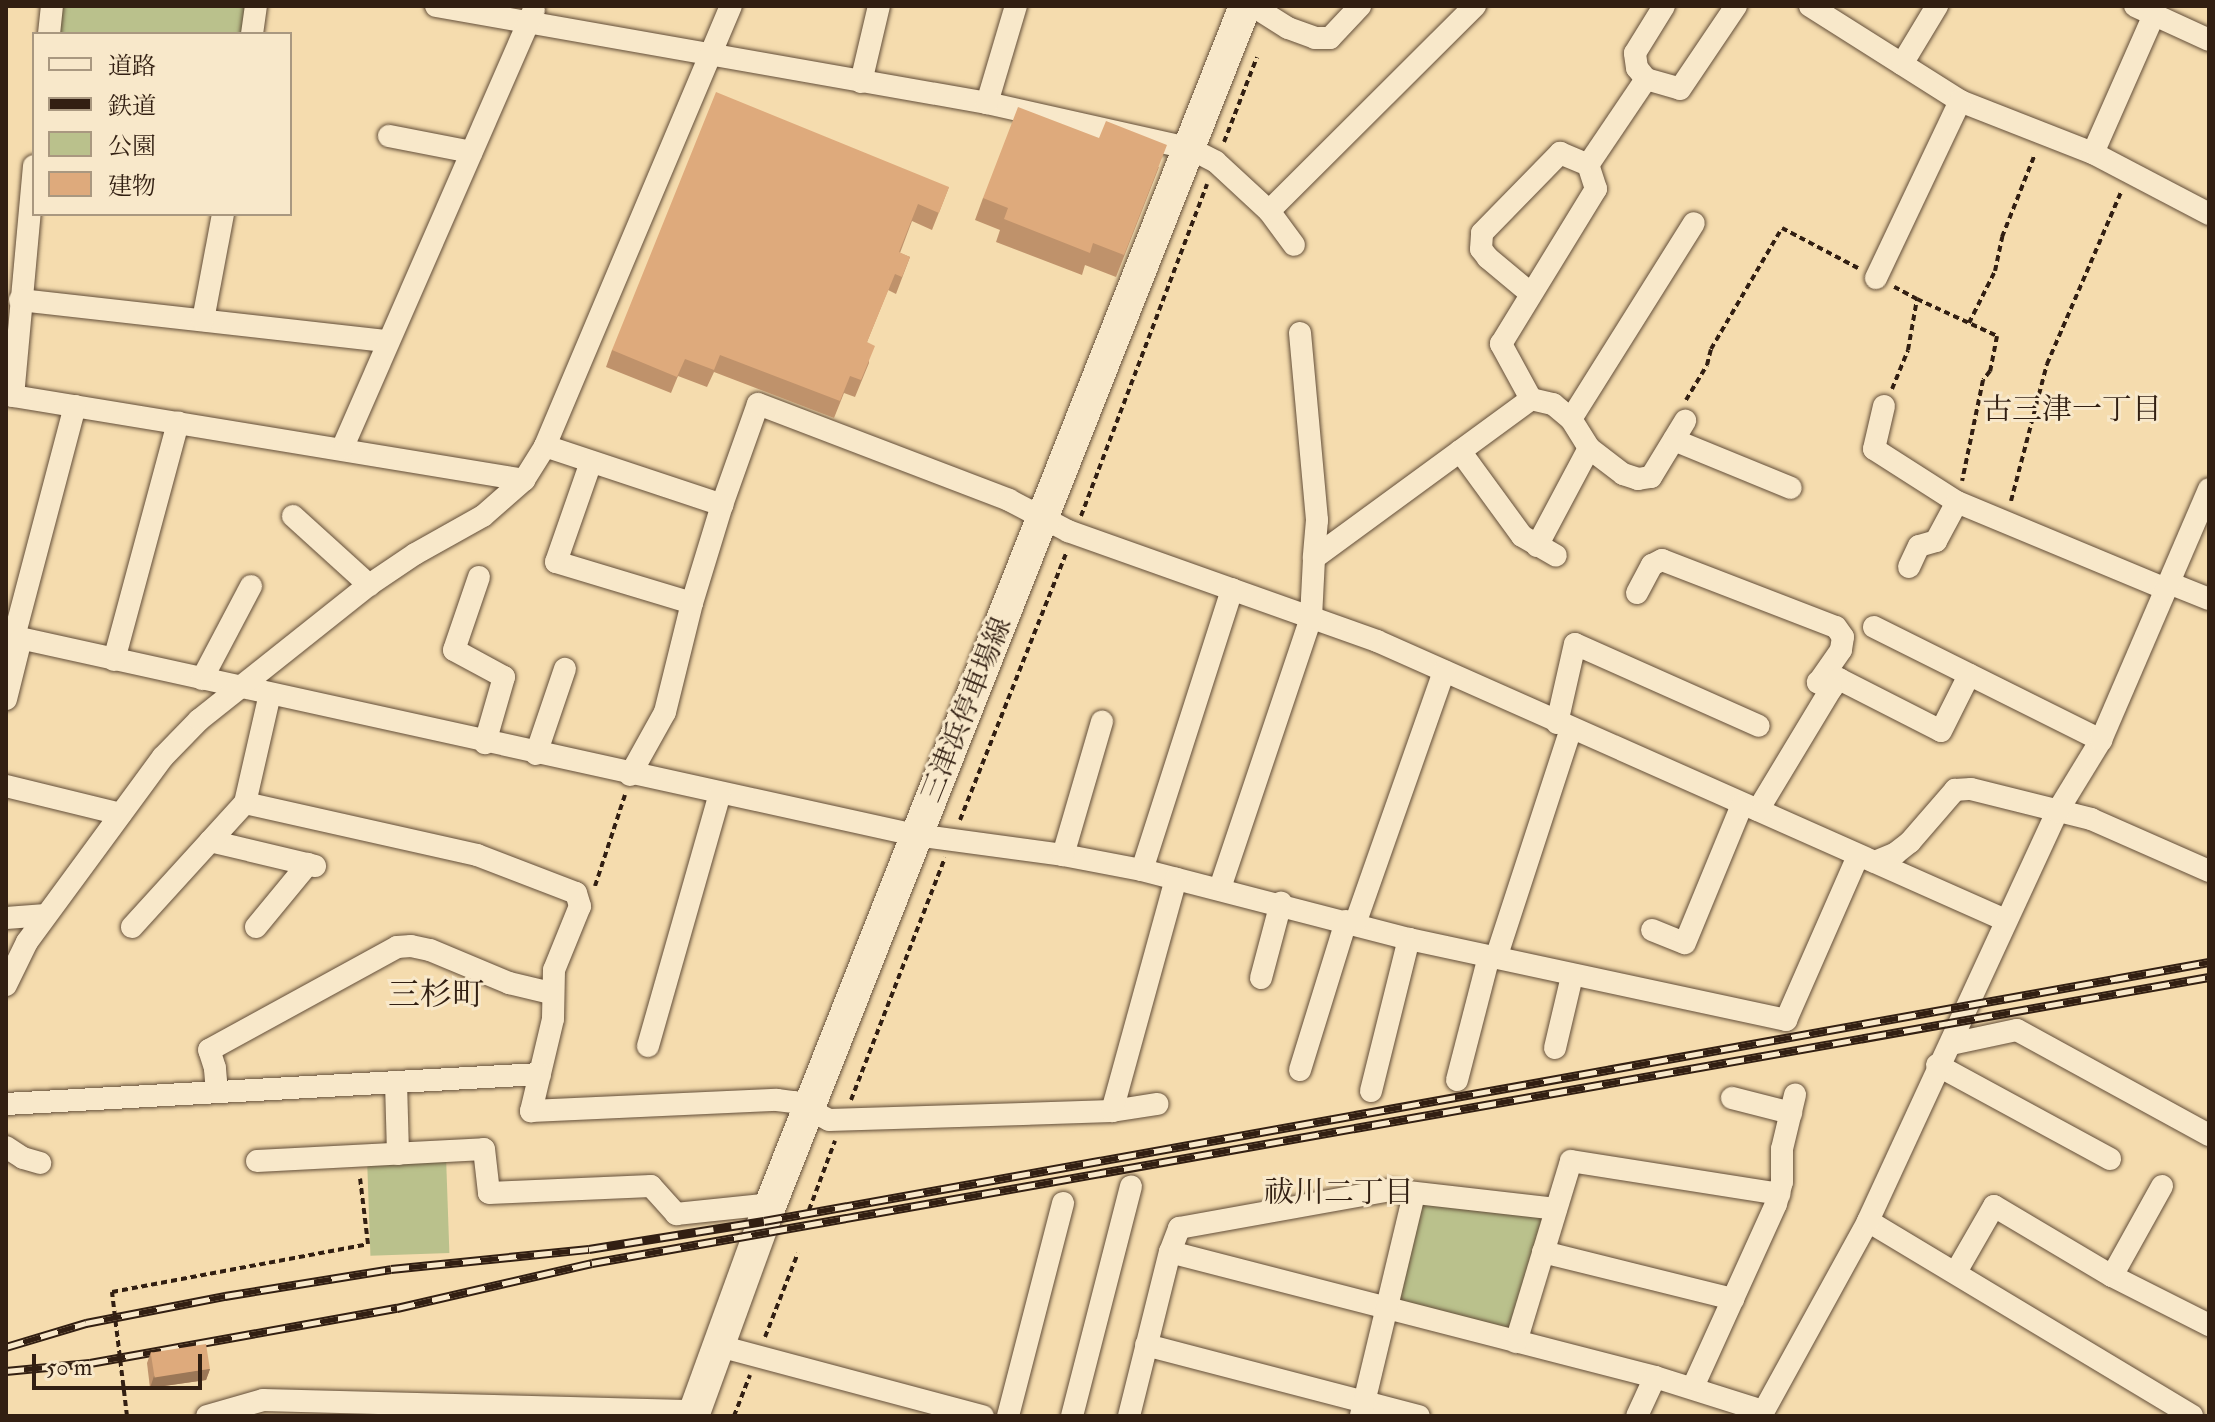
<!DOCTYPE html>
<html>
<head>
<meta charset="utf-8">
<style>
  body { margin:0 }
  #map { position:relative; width:2215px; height:1422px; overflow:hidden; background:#f5dcae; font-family:"IM FELL Double Pica","Noto Serif JP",serif }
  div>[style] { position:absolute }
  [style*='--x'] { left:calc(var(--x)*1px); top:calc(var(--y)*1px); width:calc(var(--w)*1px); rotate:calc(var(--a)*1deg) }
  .green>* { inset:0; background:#bac18c; transform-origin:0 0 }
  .path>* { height:4px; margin-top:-2px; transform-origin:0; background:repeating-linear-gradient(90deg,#321f12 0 6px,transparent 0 10px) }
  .roads { filter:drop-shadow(0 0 2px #634e39) drop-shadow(0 0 2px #634e39) }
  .minor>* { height:22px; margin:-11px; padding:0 11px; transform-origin:11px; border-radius:11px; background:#f8e8ca }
  .secondary>* { height:32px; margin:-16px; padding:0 16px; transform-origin:16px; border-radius:16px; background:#f8e8ca }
  .rail>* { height:9px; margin-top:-4.5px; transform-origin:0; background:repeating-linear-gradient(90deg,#f8e8ca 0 18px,#321f12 0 36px); box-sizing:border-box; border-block:2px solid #321f12 }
  .wall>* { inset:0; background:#bf926b }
  .shaded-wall>* { inset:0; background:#9b7757 }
  .building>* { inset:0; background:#deaa7c; transform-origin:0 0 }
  span { translate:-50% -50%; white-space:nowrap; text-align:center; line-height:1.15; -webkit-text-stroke:6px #f8e8ca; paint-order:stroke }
  .street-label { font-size:28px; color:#321f12 }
  .neighbourhood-label { font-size:30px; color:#321f12 }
  .quarter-label { font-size:32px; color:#321f12 }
  .frame { position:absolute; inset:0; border:8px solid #321f12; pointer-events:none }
  .legend { position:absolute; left:32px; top:32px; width:260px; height:184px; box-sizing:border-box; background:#f8e8ca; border:2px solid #a99880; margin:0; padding:10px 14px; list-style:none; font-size:24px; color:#321f12 }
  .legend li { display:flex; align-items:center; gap:16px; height:40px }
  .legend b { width:40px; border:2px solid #a99880 }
  .scale { position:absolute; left:32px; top:1354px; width:170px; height:36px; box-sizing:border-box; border:4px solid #321f12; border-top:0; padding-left:10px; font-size:24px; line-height:28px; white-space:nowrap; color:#321f12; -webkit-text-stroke:6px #f8e8ca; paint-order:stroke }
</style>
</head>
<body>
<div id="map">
  <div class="green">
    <i style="left:60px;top:6px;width:190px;height:28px"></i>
    <i style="left:446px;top:1156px;width:97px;height:79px;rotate:88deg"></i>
    <i style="clip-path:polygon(1417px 1201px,1547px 1215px,1511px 1336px,1392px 1304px)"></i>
  </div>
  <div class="path">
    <i style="--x:1224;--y:142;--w:91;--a:-68.8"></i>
    <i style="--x:1917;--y:299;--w:88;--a:24.8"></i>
    <i style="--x:1997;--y:336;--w:36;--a:101"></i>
    <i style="--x:1990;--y:371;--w:11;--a:128"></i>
    <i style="--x:1983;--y:380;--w:103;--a:101.7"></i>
    <i style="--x:1969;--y:323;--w:58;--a:-63.4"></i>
    <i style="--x:1995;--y:271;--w:35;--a:-78"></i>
    <i style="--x:2002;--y:237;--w:89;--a:-68.3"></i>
    <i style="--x:1892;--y:389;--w:42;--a:-67.7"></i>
    <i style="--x:1908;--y:350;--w:52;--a:-80"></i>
    <i style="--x:1917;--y:299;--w:26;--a:-152"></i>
    <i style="--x:1686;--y:400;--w:41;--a:-59"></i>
    <i style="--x:1707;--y:365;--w:16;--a:-76"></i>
    <i style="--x:1711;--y:349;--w:140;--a:-59.6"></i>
    <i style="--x:1782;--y:228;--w:86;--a:27.8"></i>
    <i style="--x:2011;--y:501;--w:142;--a:-75.3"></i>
    <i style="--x:2047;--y:364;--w:189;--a:-66.7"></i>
    <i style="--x:1081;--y:516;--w:355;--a:-69.2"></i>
    <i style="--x:960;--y:820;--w:287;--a:-68.3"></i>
    <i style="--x:595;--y:886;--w:96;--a:-71.8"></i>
    <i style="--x:851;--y:1100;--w:260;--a:-68.8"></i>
    <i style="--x:809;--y:1210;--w:74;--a:-69.4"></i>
    <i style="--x:765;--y:1337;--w:90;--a:-68.6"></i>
    <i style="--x:127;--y:1416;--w:125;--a:-96.9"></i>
    <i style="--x:112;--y:1292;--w:260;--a:-10.6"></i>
    <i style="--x:368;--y:1244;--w:66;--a:-96.9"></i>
    <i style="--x:734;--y:1416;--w:44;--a:-68.7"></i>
  </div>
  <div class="roads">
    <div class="minor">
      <i style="--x:436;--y:6;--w:559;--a:9.98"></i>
      <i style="--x:987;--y:103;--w:207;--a:12.6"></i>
      <i style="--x:1189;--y:148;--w:30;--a:27"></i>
      <i style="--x:1216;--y:162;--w:72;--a:42.8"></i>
      <i style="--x:1269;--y:211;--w:42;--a:53.7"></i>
      <i style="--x:1253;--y:6;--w:41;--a:32.2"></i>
      <i style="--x:1288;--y:28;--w:29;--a:20"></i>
      <i style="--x:1315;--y:38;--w:15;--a:0"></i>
      <i style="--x:1330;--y:38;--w:44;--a:-46.8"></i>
      <i style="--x:1810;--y:6;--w:178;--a:32.3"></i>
      <i style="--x:1960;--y:101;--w:143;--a:21.4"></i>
      <i style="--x:2093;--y:153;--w:131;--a:27.7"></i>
      <i style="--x:2135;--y:6;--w:81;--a:24.7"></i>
      <i style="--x:49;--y:34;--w:28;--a:-84"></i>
      <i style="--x:252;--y:34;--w:28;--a:-82"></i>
      <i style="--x:1902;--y:64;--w:68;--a:-58.9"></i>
      <i style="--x:1646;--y:79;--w:35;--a:16"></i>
      <i style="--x:1680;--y:89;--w:100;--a:-56"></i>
      <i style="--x:861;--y:82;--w:78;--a:-76.7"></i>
      <i style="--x:987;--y:103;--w:101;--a:-73.4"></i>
      <i style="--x:389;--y:136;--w:84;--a:11"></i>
      <i style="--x:2093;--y:153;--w:149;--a:-66.2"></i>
      <i style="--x:34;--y:166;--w:231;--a:95.2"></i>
      <i style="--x:13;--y:396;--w:518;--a:9.33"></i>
      <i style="--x:524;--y:480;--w:40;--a:-58"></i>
      <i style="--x:545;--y:446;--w:478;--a:-67.1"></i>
      <i style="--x:1269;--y:211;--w:291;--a:-44.9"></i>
      <i style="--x:1876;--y:278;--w:196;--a:-64.6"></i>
      <i style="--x:1530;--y:293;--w:55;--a:-140.2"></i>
      <i style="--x:1488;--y:258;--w:11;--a:-128"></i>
      <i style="--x:1481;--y:249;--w:16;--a:-86"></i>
      <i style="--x:1482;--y:233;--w:112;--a:-45.7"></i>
      <i style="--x:1560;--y:153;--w:30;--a:23"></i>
      <i style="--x:20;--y:300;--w:370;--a:6.4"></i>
      <i style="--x:203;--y:320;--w:108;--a:-79.3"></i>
      <i style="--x:1300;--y:333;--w:188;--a:84.8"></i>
      <i style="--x:1317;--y:520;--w:38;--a:95"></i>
      <i style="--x:1531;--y:399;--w:23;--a:13"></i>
      <i style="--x:1553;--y:404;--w:23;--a:40"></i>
      <i style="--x:1571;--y:419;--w:34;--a:58"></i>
      <i style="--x:1589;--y:448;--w:43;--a:37.4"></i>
      <i style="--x:1623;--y:474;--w:16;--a:18"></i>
      <i style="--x:1638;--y:479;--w:13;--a:-9"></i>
      <i style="--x:1651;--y:477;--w:66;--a:-58.7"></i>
      <i style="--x:1884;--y:406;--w:44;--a:103.1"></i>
      <i style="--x:1874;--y:449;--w:98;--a:32.6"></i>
      <i style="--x:1957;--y:502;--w:226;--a:22.6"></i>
      <i style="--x:1571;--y:419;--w:231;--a:-57.9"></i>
      <i style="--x:1674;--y:440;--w:126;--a:22.3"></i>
      <i style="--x:545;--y:446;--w:187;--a:18.4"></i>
      <i style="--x:722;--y:505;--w:107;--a:-70.4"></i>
      <i style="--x:758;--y:404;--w:269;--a:20.9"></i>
      <i style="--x:1009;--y:500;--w:67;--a:27.7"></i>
      <i style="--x:1068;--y:531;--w:328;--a:19.6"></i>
      <i style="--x:1377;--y:641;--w:687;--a:23.95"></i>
      <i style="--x:342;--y:449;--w:479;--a:-66.4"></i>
      <i style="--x:1460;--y:451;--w:105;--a:53.9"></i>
      <i style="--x:1522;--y:536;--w:39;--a:30"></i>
      <i style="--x:591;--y:462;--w:106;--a:109.3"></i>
      <i style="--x:556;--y:562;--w:142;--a:16.8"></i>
      <i style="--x:293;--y:516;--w:103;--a:42.2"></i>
      <i style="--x:1537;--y:546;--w:111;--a:-62"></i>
      <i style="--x:1909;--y:567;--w:23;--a:-65"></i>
      <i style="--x:1919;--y:546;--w:18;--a:-16"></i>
      <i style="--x:1936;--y:541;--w:44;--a:-61.7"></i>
      <i style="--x:479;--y:577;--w:77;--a:108.9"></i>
      <i style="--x:454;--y:650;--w:57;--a:28.4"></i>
      <i style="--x:504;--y:677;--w:69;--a:106.1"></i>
      <i style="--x:2169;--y:583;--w:43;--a:21.8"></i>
      <i style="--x:1637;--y:593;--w:32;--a:-62"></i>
      <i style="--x:1652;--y:565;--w:11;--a:-27"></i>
      <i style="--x:1662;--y:560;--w:186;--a:21.1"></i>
      <i style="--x:1836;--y:627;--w:12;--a:55"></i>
      <i style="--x:1843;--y:637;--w:13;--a:99"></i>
      <i style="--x:1841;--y:650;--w:40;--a:124.9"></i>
      <i style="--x:1874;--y:627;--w:254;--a:26.5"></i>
      <i style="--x:6;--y:635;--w:932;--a:12.4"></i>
      <i style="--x:916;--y:835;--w:148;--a:7.7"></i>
      <i style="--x:1063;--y:855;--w:80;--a:10.8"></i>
      <i style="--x:1142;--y:870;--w:276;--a:14.5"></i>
      <i style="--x:1409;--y:939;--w:386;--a:12.1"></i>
      <i style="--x:1786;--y:1020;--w:179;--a:-66.3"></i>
      <i style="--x:14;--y:637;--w:239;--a:-75.2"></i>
      <i style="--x:114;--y:660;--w:246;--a:-74.9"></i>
      <i style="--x:202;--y:679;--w:105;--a:-62.2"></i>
      <i style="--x:1831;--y:689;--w:13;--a:-51"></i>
      <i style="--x:1839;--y:679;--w:114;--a:27"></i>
      <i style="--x:1941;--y:731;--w:63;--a:-63.4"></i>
      <i style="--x:6;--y:699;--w:62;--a:-76"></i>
      <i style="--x:1557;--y:723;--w:81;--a:-77.2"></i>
      <i style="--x:1575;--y:644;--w:201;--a:24"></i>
      <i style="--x:536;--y:754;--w:90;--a:-71.2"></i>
      <i style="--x:630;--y:775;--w:72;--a:-60.9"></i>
      <i style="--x:665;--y:712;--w:112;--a:-76.1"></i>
      <i style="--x:692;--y:603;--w:102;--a:-73"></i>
      <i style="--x:6;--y:786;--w:118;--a:13.7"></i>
      <i style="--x:245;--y:803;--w:238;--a:12.6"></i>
      <i style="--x:477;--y:855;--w:106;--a:21"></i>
      <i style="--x:576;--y:893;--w:14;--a:73"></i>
      <i style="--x:580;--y:906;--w:69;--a:112.1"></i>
      <i style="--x:554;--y:970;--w:49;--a:91.2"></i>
      <i style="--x:553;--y:1019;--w:95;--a:103.4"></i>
      <i style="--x:531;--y:1111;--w:246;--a:-2.6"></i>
      <i style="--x:777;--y:1100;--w:17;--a:7"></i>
      <i style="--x:794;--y:1102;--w:39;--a:27"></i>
      <i style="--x:829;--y:1120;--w:283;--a:-1.8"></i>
      <i style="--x:1112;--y:1111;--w:46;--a:-8.8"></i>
      <i style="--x:1758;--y:810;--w:141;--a:-58.9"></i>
      <i style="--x:1831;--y:689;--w:15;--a:-152"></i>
      <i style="--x:210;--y:841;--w:108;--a:13.4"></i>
      <i style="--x:1063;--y:855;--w:139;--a:-73.7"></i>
      <i style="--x:1875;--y:862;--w:23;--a:-23"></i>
      <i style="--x:1896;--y:853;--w:18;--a:-38"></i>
      <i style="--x:1910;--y:842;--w:69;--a:-49.1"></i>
      <i style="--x:1955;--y:790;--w:16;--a:-4"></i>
      <i style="--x:1971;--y:789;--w:124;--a:14"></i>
      <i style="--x:2091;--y:819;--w:129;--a:23.8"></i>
      <i style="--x:1142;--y:870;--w:295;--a:-72.2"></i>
      <i style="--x:1220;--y:888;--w:285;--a:-71.4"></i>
      <i style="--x:1311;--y:618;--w:60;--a:-87.1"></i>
      <i style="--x:1314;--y:558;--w:269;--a:-36.2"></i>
      <i style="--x:1531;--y:399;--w:63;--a:-118.6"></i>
      <i style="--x:1501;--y:344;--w:182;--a:-58.5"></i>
      <i style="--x:1596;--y:189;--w:25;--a:-108"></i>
      <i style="--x:1588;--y:165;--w:104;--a:-56"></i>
      <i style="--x:1646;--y:79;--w:14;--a:-129"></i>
      <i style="--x:1637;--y:68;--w:15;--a:-98"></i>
      <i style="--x:1635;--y:53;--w:55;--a:-58.3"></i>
      <i style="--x:6;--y:918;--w:40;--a:-4.3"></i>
      <i style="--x:1355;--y:924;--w:268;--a:-70.6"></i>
      <i style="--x:132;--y:927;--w:168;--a:-47.7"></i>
      <i style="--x:245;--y:803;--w:112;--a:-77.1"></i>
      <i style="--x:256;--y:927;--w:82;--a:-50.5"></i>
      <i style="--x:1652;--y:930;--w:35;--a:22"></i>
      <i style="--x:1685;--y:943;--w:149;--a:-67.6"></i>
      <i style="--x:1496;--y:958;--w:241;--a:-71.9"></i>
      <i style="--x:1261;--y:978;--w:78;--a:-75.1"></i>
      <i style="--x:6;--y:985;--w:48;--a:-64"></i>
      <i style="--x:27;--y:942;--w:230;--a:-53.7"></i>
      <i style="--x:163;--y:757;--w:52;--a:-45.8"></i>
      <i style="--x:199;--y:720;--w:217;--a:-38.5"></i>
      <i style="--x:369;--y:585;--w:55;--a:-34"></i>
      <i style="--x:415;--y:554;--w:78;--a:-29.2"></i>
      <i style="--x:483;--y:516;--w:55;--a:-41.3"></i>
      <i style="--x:1951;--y:1044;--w:67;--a:-12"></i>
      <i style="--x:2017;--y:1030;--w:219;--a:28.7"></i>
      <i style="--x:648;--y:1046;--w:262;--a:-74.1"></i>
      <i style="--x:1555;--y:1048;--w:74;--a:-76.7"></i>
      <i style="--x:1937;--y:1065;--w:197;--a:28.5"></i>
      <i style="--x:1300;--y:1070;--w:156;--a:-72.8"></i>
      <i style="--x:1457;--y:1080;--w:128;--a:-75.5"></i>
      <i style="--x:396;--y:1082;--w:72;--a:88.4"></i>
      <i style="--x:1371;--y:1091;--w:157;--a:-76"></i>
      <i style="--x:217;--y:1092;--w:24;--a:-95"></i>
      <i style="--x:215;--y:1068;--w:19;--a:-108"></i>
      <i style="--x:209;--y:1050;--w:214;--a:-28.7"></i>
      <i style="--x:397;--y:947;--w:14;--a:-4"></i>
      <i style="--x:411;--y:946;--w:19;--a:12"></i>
      <i style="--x:430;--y:950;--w:86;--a:22.7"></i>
      <i style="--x:509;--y:983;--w:43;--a:13.4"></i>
      <i style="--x:1732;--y:1098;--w:61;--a:14.3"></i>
      <i style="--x:6;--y:1104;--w:535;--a:-3.22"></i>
      <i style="--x:1112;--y:1111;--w:241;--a:-74.6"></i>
      <i style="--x:6;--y:1147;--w:20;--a:33"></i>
      <i style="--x:23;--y:1158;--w:18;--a:16"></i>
      <i style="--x:257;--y:1161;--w:227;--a:-3"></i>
      <i style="--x:484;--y:1149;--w:44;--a:83.5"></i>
      <i style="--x:489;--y:1193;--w:162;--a:-2.5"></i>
      <i style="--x:651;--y:1186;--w:38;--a:48"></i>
      <i style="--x:676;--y:1214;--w:96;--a:-6"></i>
      <i style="--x:1868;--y:1221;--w:378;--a:31"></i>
      <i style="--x:1170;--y:1252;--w:501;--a:14.45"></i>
      <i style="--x:1655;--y:1377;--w:113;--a:17.5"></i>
      <i style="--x:1543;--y:1252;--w:196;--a:13.9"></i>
      <i style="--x:1956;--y:1272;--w:76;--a:-60.1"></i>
      <i style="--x:1994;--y:1206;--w:137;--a:30.7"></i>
      <i style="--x:2112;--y:1276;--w:109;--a:26.8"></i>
      <i style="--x:2112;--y:1276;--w:103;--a:-60.9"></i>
      <i style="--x:1516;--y:1342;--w:189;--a:-73.1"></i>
      <i style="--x:1571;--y:1161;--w:211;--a:9"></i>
      <i style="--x:1146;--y:1345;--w:282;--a:14.6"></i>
      <i style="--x:719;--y:1346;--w:273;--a:14.9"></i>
      <i style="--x:1693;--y:1387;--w:201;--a:-65.6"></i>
      <i style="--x:1776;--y:1204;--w:23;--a:-75"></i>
      <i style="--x:1782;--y:1182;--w:33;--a:-90"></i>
      <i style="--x:1782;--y:1149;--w:56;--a:-76.5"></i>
      <i style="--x:1361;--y:1415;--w:227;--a:-76.5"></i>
      <i style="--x:207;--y:1416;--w:58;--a:-15.9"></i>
      <i style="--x:263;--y:1400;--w:432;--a:1.5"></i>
      <i style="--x:1008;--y:1416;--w:220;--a:-75.5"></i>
      <i style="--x:1072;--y:1416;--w:237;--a:-75.6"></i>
      <i style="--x:1129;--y:1416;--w:169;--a:-76"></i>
      <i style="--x:1170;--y:1252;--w:26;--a:-69"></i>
      <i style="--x:1179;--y:1228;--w:214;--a:-10.2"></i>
      <i style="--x:1390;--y:1190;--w:167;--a:6.5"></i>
      <i style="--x:1637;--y:1416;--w:43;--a:-65.2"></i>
      <i style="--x:1761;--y:1416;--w:222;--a:-61.2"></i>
      <i style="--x:1868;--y:1221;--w:451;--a:-65.2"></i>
      <i style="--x:2057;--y:812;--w:84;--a:-58.6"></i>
      <i style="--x:2101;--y:740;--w:273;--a:-66.7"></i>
    </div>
    <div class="secondary">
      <i style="--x:693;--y:1416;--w:208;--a:-70"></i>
      <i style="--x:764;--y:1221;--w:1307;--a:-68.4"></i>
    </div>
  </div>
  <div class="rail">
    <i style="--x:6;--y:1347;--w:84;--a:-16.7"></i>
    <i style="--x:86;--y:1323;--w:142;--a:-11"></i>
    <i style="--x:225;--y:1296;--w:168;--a:-9.2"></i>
    <i style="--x:391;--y:1269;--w:199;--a:-5.8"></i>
    <i style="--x:589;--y:1249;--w:177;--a:-9.1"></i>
    <i style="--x:764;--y:1221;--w:1468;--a:-10.16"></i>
    <i style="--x:6;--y:1371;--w:84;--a:-5.4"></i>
    <i style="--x:90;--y:1363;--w:312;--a:-10.2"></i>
    <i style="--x:397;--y:1308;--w:200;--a:-13"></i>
    <i style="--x:592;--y:1263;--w:1642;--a:-10.03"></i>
  </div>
  <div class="wall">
    <i style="clip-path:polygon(1159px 167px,1116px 277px,1085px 265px,1082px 275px,996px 242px,1000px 230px,975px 220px,983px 198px)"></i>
    <i style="clip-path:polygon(949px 187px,932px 230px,912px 221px,900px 253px,910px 257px,896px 294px,888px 290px,867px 342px,869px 363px,855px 397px,844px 393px,834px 418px,714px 372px,707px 387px,678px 376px,671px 393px,606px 367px,612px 350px)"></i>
    <i style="clip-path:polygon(151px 1352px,210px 1369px,206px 1380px,150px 1388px,147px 1363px)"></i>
  </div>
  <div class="shaded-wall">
    <i style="clip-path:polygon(210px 1369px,206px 1380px,150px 1388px,154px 1376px)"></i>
  </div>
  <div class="building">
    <i style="clip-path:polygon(716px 92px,949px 187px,939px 213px,918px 204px,899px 252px,910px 257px,902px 277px,895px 274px,867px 342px,875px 346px,861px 380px,850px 376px,840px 401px,720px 355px,714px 370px,685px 359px,677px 377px,612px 350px)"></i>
    <i style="clip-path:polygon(1018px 107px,1099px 138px,1106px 121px,1167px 145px,1124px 255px,1093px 243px,1090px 253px,1004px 219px,1008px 208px,983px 198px)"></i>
    <i style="left:206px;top:1344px;width:25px;height:56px;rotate:81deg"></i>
  </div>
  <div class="street-label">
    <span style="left:967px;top:710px;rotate:-68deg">三津浜停車場線</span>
  </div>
  <div class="neighbourhood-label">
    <span style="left:2072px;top:410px">古三津一丁目</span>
    <span style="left:1339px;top:1193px">祓川二丁目</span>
  </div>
  <div class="quarter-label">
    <span style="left:436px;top:995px">三杉町</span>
  </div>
  <div class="frame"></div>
  <ul class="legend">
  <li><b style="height:10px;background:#f8e8ca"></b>道路</li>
  <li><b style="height:10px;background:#321f12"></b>鉄道</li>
  <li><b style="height:22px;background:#bac18c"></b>公園</li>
  <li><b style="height:22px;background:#deaa7c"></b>建物</li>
  </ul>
  <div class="scale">50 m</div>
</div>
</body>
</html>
